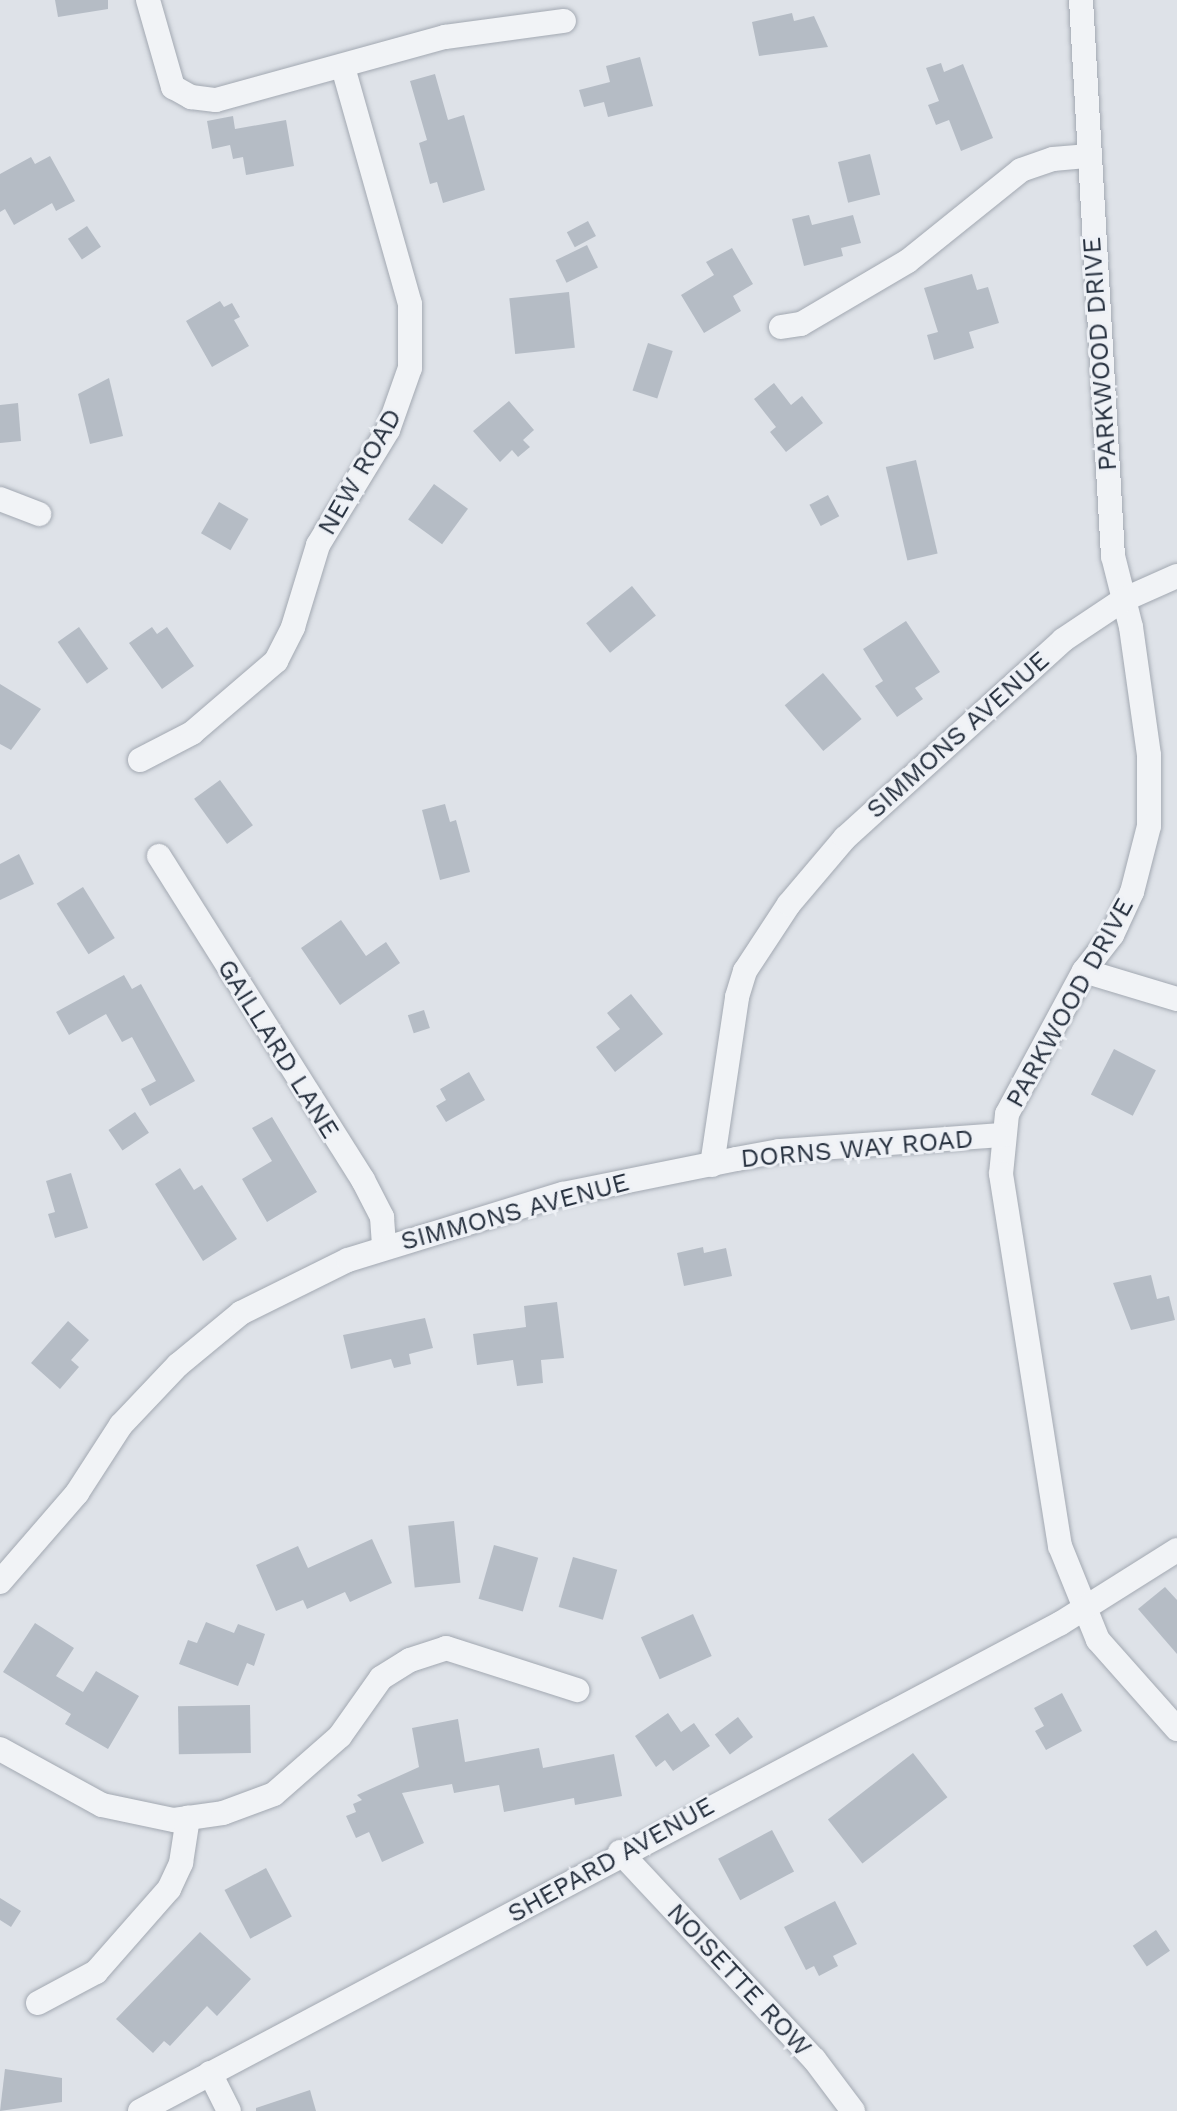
<!DOCTYPE html>
<html>
<head>
<meta charset="utf-8">
<style>
  body { margin:0 }
  #map { position:relative; width:1177px; height:2111px; overflow:hidden; background:#dee2e8; font-family:"Work Sans",sans-serif }
  div>[style] { position:absolute }
  [style*='--x'] { left:calc(var(--x)*1px); top:calc(var(--y)*1px); width:calc(var(--w)*1px); rotate:calc(var(--a)*1deg) }
  .building>* { inset:0; background:#b5bcc5; transform-origin:0 0 }
  .roads { filter:drop-shadow(0 0 2px #a3a9b2) drop-shadow(0 0 2px #a3a9b2) }
  .minor>* { height:24px; margin:-12px; padding:0 12px; transform-origin:12px; border-radius:12px; background:#f1f3f6 }
  span { translate:-50% -50%; white-space:nowrap; text-align:center; line-height:1.15; -webkit-text-stroke:6px #eef1f6; paint-order:stroke }
  .street-label { font-size:26px; color:#27313f }
</style>
</head>
<body>
<div id="map">
  <div class="building">
    <i style="clip-path:polygon(55px 0,108px 0,108px 9px,58px 17px)"></i>
    <i style="clip-path:polygon(792px 13px,794px 21px,814px 16px,828px 47px,759px 56px,752px 22px)"></i>
    <i style="clip-path:polygon(640px 57px,653px 106px,608px 117px,604px 102px,584px 107px,579px 90px,610px 82px,606px 66px)"></i>
    <i style="clip-path:polygon(941px 63px,944px 72px,963px 64px,993px 138px,961px 151px,949px 120px,936px 125px,928px 105px,939px 101px,926px 68px)"></i>
    <i style="clip-path:polygon(435px 74px,448px 120px,464px 115px,485px 190px,443px 203px,437px 182px,430px 184px,419px 143px,427px 140px,410px 81px)"></i>
    <i style="clip-path:polygon(233px 116px,235px 129px,286px 120px,294px 166px,246px 175px,243px 157px,233px 159px,230px 145px,212px 149px,207px 121px)"></i>
    <i style="left:870px;top:154px;width:42px;height:33px;rotate:76deg"></i>
    <i style="clip-path:polygon(50px 156px,75px 201px,56px 211px,52px 203px,14px 225px,5px 209px,0 212px,0 174px,31px 157px,35px 164px)"></i>
    <i style="clip-path:polygon(809px 215px,812px 225px,853px 215px,861px 243px,841px 248px,843px 256px,804px 266px,792px 219px)"></i>
    <i style="left:588px;top:221px;width:17px;height:24px;rotate:62deg"></i>
    <i style="left:87px;top:226px;width:25px;height:23px;rotate:56deg"></i>
    <i style="left:587px;top:245px;width:25px;height:35px;rotate:64deg"></i>
    <i style="clip-path:polygon(732px 248px,753px 284px,733px 296px,741px 311px,704px 333px,681px 295px,714px 275px,706px 262px)"></i>
    <i style="clip-path:polygon(972px 274px,977px 290px,988px 287px,999px 323px,969px 332px,974px 348px,934px 360px,927px 335px,938px 332px,924px 288px)"></i>
    <i style="left:569px;top:292px;width:56px;height:60px;rotate:84deg"></i>
    <i style="clip-path:polygon(220px 301px,224px 307px,232px 303px,240px 317px,234px 320px,249px 346px,212px 367px,186px 321px)"></i>
    <i style="left:648px;top:343px;width:26px;height:50px;rotate:18deg"></i>
    <i style="clip-path:polygon(109px 378px,123px 436px,90px 444px,78px 394px)"></i>
    <i style="clip-path:polygon(774px 383px,791px 405px,802px 396px,823px 423px,786px 452px,770px 432px,776px 427px,754px 399px)"></i>
    <i style="clip-path:polygon(509px 401px,534px 430px,523px 440px,530px 447px,518px 457px,512px 450px,500px 462px,473px 431px)"></i>
    <i style="clip-path:polygon(18px 403px,21px 441px,0 443px,0 405px)"></i>
    <i style="left:916px;top:460px;width:96px;height:31px;rotate:77deg"></i>
    <i style="left:434px;top:484px;width:42px;height:44px;rotate:36deg"></i>
    <i style="left:828px;top:495px;width:24px;height:21px;rotate:62deg"></i>
    <i style="left:219px;top:502px;width:34px;height:36px;rotate:30deg"></i>
    <i style="left:632px;top:586px;width:38px;height:59px;rotate:51deg"></i>
    <i style="clip-path:polygon(906px 621px,940px 672px,915px 688px,923px 699px,897px 717px,875px 686px,883px 681px,863px 649px)"></i>
    <i style="left:79px;top:627px;width:51px;height:26px;rotate:55deg"></i>
    <i style="clip-path:polygon(152px 627px,157px 634px,167px 627px,194px 666px,162px 689px,129px 643px)"></i>
    <i style="left:823px;top:673px;width:60px;height:50px;rotate:50deg"></i>
    <i style="clip-path:polygon(0 684px,41px 709px,11px 750px,0 744px)"></i>
    <i style="left:220px;top:780px;width:56px;height:32px;rotate:54deg"></i>
    <i style="clip-path:polygon(445px 804px,450px 822px,456px 820px,470px 872px,440px 880px,422px 810px)"></i>
    <i style="clip-path:polygon(19px 854px,34px 884px,0 900px,0 864px)"></i>
    <i style="left:83px;top:887px;width:60px;height:31px;rotate:58deg"></i>
    <i style="clip-path:polygon(341px 920px,366px 956px,386px 942px,400px 963px,340px 1005px,301px 948px)"></i>
    <i style="clip-path:polygon(124px 975px,132px 989px,141px 984px,195px 1081px,150px 1106px,141px 1089px,156px 1081px,132px 1037px,122px 1042px,106px 1014px,69px 1035px,56px 1012px)"></i>
    <i style="clip-path:polygon(631px 994px,663px 1034px,615px 1072px,596px 1047px,620px 1029px,607px 1013px)"></i>
    <i style="left:424px;top:1010px;width:19px;height:17px;rotate:72deg"></i>
    <i style="left:1114px;top:1049px;width:47px;height:51px;rotate:27deg"></i>
    <i style="clip-path:polygon(469px 1072px,485px 1100px,446px 1122px,436px 1106px,446px 1100px,440px 1089px)"></i>
    <i style="left:135px;top:1112px;width:25px;height:32px;rotate:56deg"></i>
    <i style="clip-path:polygon(272px 1117px,317px 1192px,267px 1222px,242px 1179px,272px 1161px,252px 1128px)"></i>
    <i style="clip-path:polygon(180px 1168px,194px 1190px,202px 1185px,237px 1239px,203px 1261px,155px 1184px)"></i>
    <i style="clip-path:polygon(71px 1173px,88px 1228px,55px 1238px,48px 1214px,55px 1212px,46px 1181px)"></i>
    <i style="clip-path:polygon(703px 1247px,704px 1253px,726px 1248px,732px 1276px,684px 1286px,677px 1253px)"></i>
    <i style="clip-path:polygon(1151px 1275px,1157px 1299px,1169px 1296px,1175px 1320px,1131px 1330px,1113px 1283px)"></i>
    <i style="clip-path:polygon(557px 1302px,564px 1358px,541px 1360px,543px 1383px,517px 1386px,513px 1360px,477px 1365px,473px 1334px,526px 1327px,524px 1306px)"></i>
    <i style="clip-path:polygon(425px 1318px,433px 1348px,409px 1354px,411px 1364px,394px 1368px,391px 1359px,351px 1369px,343px 1335px)"></i>
    <i style="clip-path:polygon(68px 1321px,89px 1340px,71px 1360px,79px 1367px,60px 1389px,31px 1363px)"></i>
    <i style="left:454px;top:1521px;width:62px;height:46px;rotate:84deg"></i>
    <i style="clip-path:polygon(372px 1539px,392px 1583px,350px 1602px,345px 1592px,307px 1609px,303px 1600px,276px 1611px,256px 1565px,298px 1546px,308px 1568px)"></i>
    <i style="left:494px;top:1545px;width:46px;height:56px;rotate:16deg"></i>
    <i style="left:573px;top:1557px;width:46px;height:52px;rotate:16deg"></i>
    <i style="clip-path:polygon(1165px 1587px,1177px 1600px,1177px 1654px,1138px 1609px)"></i>
    <i style="left:693px;top:1614px;width:46px;height:57px;rotate:66deg"></i>
    <i style="clip-path:polygon(206px 1622px,234px 1633px,238px 1624px,265px 1634px,254px 1666px,247px 1663px,238px 1686px,179px 1664px,188px 1640px,197px 1643px)"></i>
    <i style="clip-path:polygon(35px 1623px,74px 1648px,56px 1676px,83px 1692px,96px 1671px,139px 1696px,108px 1749px,65px 1724px,71px 1714px,3px 1672px)"></i>
    <i style="clip-path:polygon(1062px 1693px,1082px 1731px,1046px 1750px,1035px 1731px,1044px 1726px,1034px 1708px)"></i>
    <i style="left:250px;top:1705px;width:48px;height:72px;rotate:89deg"></i>
    <i style="clip-path:polygon(668px 1713px,681px 1732px,694px 1723px,710px 1746px,673px 1771px,665px 1760px,656px 1767px,635px 1736px)"></i>
    <i style="left:738px;top:1717px;width:25px;height:29px;rotate:53deg"></i>
    <i style="clip-path:polygon(458px 1719px,465px 1762px,539px 1748px,543px 1768px,614px 1754px,622px 1796px,575px 1805px,574px 1798px,504px 1812px,499px 1785px,454px 1793px,452px 1784px,402px 1793px,424px 1843px,382px 1862px,369px 1832px,356px 1838px,346px 1816px,356px 1812px,353px 1804px,362px 1800px,357px 1795px,419px 1767px,412px 1728px)"></i>
    <i style="left:913px;top:1753px;width:56px;height:108px;rotate:52deg"></i>
    <i style="left:772px;top:1830px;width:47px;height:61px;rotate:62deg"></i>
    <i style="left:266px;top:1868px;width:55px;height:47px;rotate:62deg"></i>
    <i style="clip-path:polygon(0 1898px,21px 1911px,11px 1927px,0 1920px)"></i>
    <i style="clip-path:polygon(835px 1901px,857px 1944px,833px 1956px,838px 1966px,819px 1976px,814px 1966px,806px 1970px,784px 1927px)"></i>
    <i style="left:1156px;top:1930px;width:25px;height:28px;rotate:56deg"></i>
    <i style="clip-path:polygon(200px 1932px,251px 1979px,217px 2016px,207px 2006px,170px 2046px,164px 2041px,153px 2053px,116px 2019px)"></i>
    <i style="clip-path:polygon(5px 2069px,62px 2078px,62px 2102px,0 2111px)"></i>
    <i style="clip-path:polygon(310px 2090px,316px 2111px,256px 2111px,256px 2108px)"></i>
  </div>
  <div class="roads">
    <div class="minor">
      <i style="--x:148;--y:0;--w:91;--a:74"></i>
      <i style="--x:173;--y:87;--w:21;--a:29"></i>
      <i style="--x:191;--y:97;--w:25;--a:7"></i>
      <i style="--x:216;--y:100;--w:238;--a:-15.4"></i>
      <i style="--x:445;--y:37;--w:120;--a:-7.7"></i>
      <i style="--x:1081;--y:0;--w:557;--a:86.71"></i>
      <i style="--x:1113;--y:556;--w:73;--a:75.8"></i>
      <i style="--x:1131;--y:627;--w:129;--a:82"></i>
      <i style="--x:1149;--y:755;--w:71;--a:90"></i>
      <i style="--x:1149;--y:826;--w:68;--a:104.4"></i>
      <i style="--x:1132;--y:892;--w:47;--a:114.9"></i>
      <i style="--x:1112;--y:935;--w:46;--a:127.9"></i>
      <i style="--x:1084;--y:971;--w:162;--a:118.3"></i>
      <i style="--x:1007;--y:1114;--w:60;--a:95.7"></i>
      <i style="--x:1001;--y:1174;--w:377;--a:81"></i>
      <i style="--x:1060;--y:1546;--w:101;--a:68"></i>
      <i style="--x:1098;--y:1640;--w:119;--a:48.4"></i>
      <i style="--x:781;--y:327;--w:20;--a:-9"></i>
      <i style="--x:801;--y:324;--w:124;--a:-30.5"></i>
      <i style="--x:908;--y:261;--w:145;--a:-38.8"></i>
      <i style="--x:1021;--y:170;--w:34;--a:-19"></i>
      <i style="--x:1053;--y:159;--w:33;--a:-5"></i>
      <i style="--x:0;--y:499;--w:42;--a:21"></i>
      <i style="--x:140;--y:760;--w:59;--a:-27.4"></i>
      <i style="--x:192;--y:733;--w:111;--a:-40.6"></i>
      <i style="--x:276;--y:661;--w:38;--a:-63"></i>
      <i style="--x:293;--y:627;--w:86;--a:-73"></i>
      <i style="--x:318;--y:545;--w:135;--a:-58.7"></i>
      <i style="--x:388;--y:430;--w:66;--a:-70.5"></i>
      <i style="--x:410;--y:368;--w:64;--a:-90"></i>
      <i style="--x:410;--y:304;--w:245;--a:-105.8"></i>
      <i style="--x:159;--y:856;--w:383;--a:57.8"></i>
      <i style="--x:363;--y:1180;--w:42;--a:62.8"></i>
      <i style="--x:382;--y:1217;--w:30;--a:86"></i>
      <i style="--x:1084;--y:971;--w:97;--a:16.8"></i>
      <i style="--x:712;--y:1165;--w:170;--a:-81.5"></i>
      <i style="--x:737;--y:997;--w:27;--a:-73"></i>
      <i style="--x:745;--y:971;--w:80;--a:-56.7"></i>
      <i style="--x:789;--y:904;--w:87;--a:-49.7"></i>
      <i style="--x:845;--y:838;--w:294;--a:-42.2"></i>
      <i style="--x:1063;--y:640;--w:72;--a:-33.7"></i>
      <i style="--x:1123;--y:600;--w:59;--a:-24"></i>
      <i style="--x:0;--y:1582;--w:118;--a:-49.1"></i>
      <i style="--x:77;--y:1493;--w:81;--a:-57.1"></i>
      <i style="--x:121;--y:1425;--w:83;--a:-46.5"></i>
      <i style="--x:178;--y:1365;--w:82;--a:-39.5"></i>
      <i style="--x:241;--y:1313;--w:119;--a:-26.4"></i>
      <i style="--x:348;--y:1260;--w:225;--a:-17.1"></i>
      <i style="--x:563;--y:1194;--w:177;--a:-11.4"></i>
      <i style="--x:736;--y:1159;--w:44;--a:-10.5"></i>
      <i style="--x:779;--y:1151;--w:225;--a:-4.1"></i>
      <i style="--x:0;--y:1749;--w:116;--a:28.8"></i>
      <i style="--x:102;--y:1805;--w:74;--a:11.8"></i>
      <i style="--x:174;--y:1820;--w:49;--a:-8.1"></i>
      <i style="--x:223;--y:1813;--w:54;--a:-20.4"></i>
      <i style="--x:274;--y:1794;--w:88;--a:-41.3"></i>
      <i style="--x:340;--y:1736;--w:71;--a:-54.7"></i>
      <i style="--x:381;--y:1678;--w:34;--a:-32"></i>
      <i style="--x:410;--y:1660;--w:38;--a:-18"></i>
      <i style="--x:446;--y:1648;--w:138;--a:17.8"></i>
      <i style="--x:620;--y:1852;--w:284;--a:46.9"></i>
      <i style="--x:814;--y:2059;--w:65;--a:53.1"></i>
      <i style="--x:38;--y:2003;--w:66;--a:-28.1"></i>
      <i style="--x:96;--y:1972;--w:111;--a:-48.7"></i>
      <i style="--x:169;--y:1889;--w:29;--a:-65"></i>
      <i style="--x:181;--y:1863;--w:46;--a:-81.2"></i>
      <i style="--x:210;--y:2073;--w:42;--a:63.4"></i>
      <i style="--x:140;--y:2111;--w:1042;--a:-27.92"></i>
      <i style="--x:1061;--y:1623;--w:137;--a:-32.2"></i>
    </div>
  </div>
  <div class="street-label">
    <span style="left:1100px;top:354px;rotate:-94deg">PARKWOOD DRIVE</span>
    <span style="left:360px;top:472px;rotate:-60deg">NEW ROAD</span>
    <span style="left:958px;top:735px;rotate:-42deg">SIMMONS AVENUE</span>
    <span style="left:1070px;top:1003px;rotate:-61deg">PARKWOOD DRIVE</span>
    <span style="left:278px;top:1049px;rotate:58deg">GAILLARD LANE</span>
    <span style="left:857px;top:1149px;rotate:-5deg">DORNS WAY ROAD</span>
    <span style="left:515px;top:1212px;rotate:-15deg">SIMMONS AVENUE</span>
    <span style="left:611px;top:1860px;rotate:-29deg">SHEPARD AVENUE</span>
    <span style="left:739px;top:1980px;rotate:47deg">NOISETTE ROW</span>
  </div>
</div>
</body>
</html>
